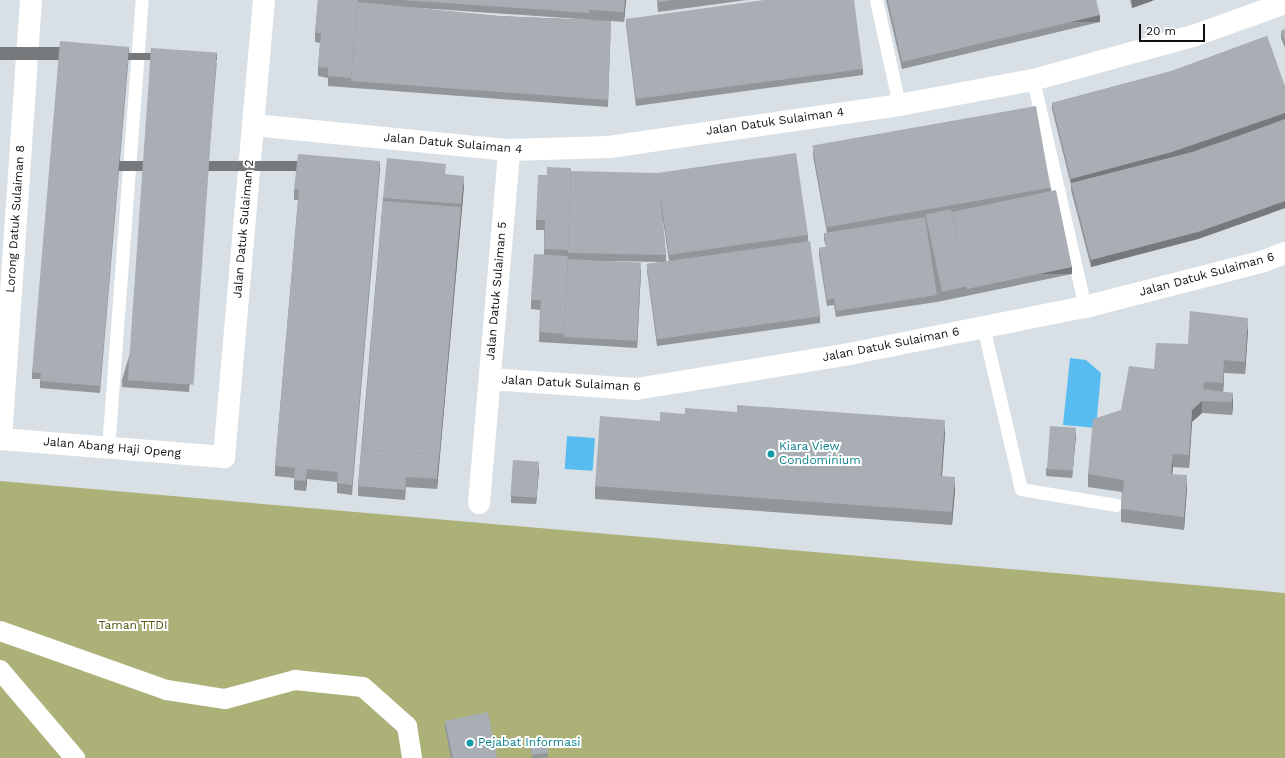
<!DOCTYPE html>
<html>
<head>
<meta charset="utf-8">
<style>
  body { margin:0 }
  #map { position:relative; width:1285px; height:758px; overflow:hidden; background:#d9e0e5; font-family:"Work Sans",sans-serif }
  div>[style] { position:absolute }
  [style*='--x'] { left:calc(var(--x)*1px); top:calc(var(--y)*1px); width:calc(var(--w)*1px); rotate:calc(var(--a)*1deg) }
  .green>* { inset:0; background:#acb178 }
  .water>* { inset:0; background:#59bcf1; transform-origin:0 0 }
  .service>* { height:13px; margin:-6.5px; padding:0 6.5px; transform-origin:6.5px; border-radius:6.5px; background:#fff }
  .pedestrian>* { height:20px; margin:-10px; padding:0 10px; transform-origin:10px; border-radius:10px; background:#fff }
  .minor>* { height:22px; margin:-11px; padding:0 11px; transform-origin:11px; border-radius:11px; background:#fff }
  .wall>* { inset:0; background:#90969a }
  .shaded-wall>* { inset:0; background:#767a7d; transform-origin:0 0 }
  .building>* { inset:0; background:#a8aeb3; transform-origin:0 0 }
  .dots>* { width:11px; height:11px; translate:-50% -50%; box-sizing:border-box; border:2px solid #fff; border-radius:50% }
  span { translate:-50% -50%; white-space:nowrap; text-align:center; line-height:1.15; -webkit-text-stroke:4px #fff; paint-order:stroke }
  .street-label { font-size:12px; color:#0f1113 }
  .culture-label { font-size:12px; color:#0d838f }
  .left { translate:0 -50%; text-align:left }
  .park-label { font-size:12px; color:#52560e }
  .scale { position:absolute; left:1139px; top:24px; width:66px; height:18px; box-sizing:border-box; border:2px solid #0f1113; border-top:0; padding-left:5px; font-size:12px; line-height:14px; white-space:nowrap; color:#0f1113; -webkit-text-stroke:3px #fff; paint-order:stroke }
</style>
</head>
<body>
<div id="map">
  <div class="green">
    <i style="clip-path:polygon(0 481px,1285px 593px,1285px 758px,0 758px)"></i>
  </div>
  <div class="water">
    <i style="clip-path:polygon(1070px 358px,1086px 360px,1101px 373px,1096px 428px,1063px 425px)"></i>
    <i style="left:567px;top:436px;width:28px;height:33px;rotate:4deg"></i>
  </div>
  <div class="service">
    <i style="--x:876;--y:0;--w:107;--a:77.6"></i>
    <i style="--x:1033;--y:80;--w:233;--a:77.1"></i>
    <i style="--x:983;--y:326;--w:167;--a:76.9"></i>
    <i style="--x:1021;--y:489;--w:96;--a:9.6"></i>
    <i style="--x:108;--y:448;--w:449;--a:-85.7"></i>
  </div>
  <div class="pedestrian">
    <i style="--x:0;--y:631;--w:177;--a:19.5"></i>
    <i style="--x:167;--y:690;--w:59;--a:8.8"></i>
    <i style="--x:225;--y:699;--w:73;--a:-15.2"></i>
    <i style="--x:295;--y:680;--w:68;--a:5.9"></i>
    <i style="--x:363;--y:687;--w:59;--a:41.6"></i>
    <i style="--x:407;--y:726;--w:32;--a:81"></i>
    <i style="--x:0;--y:670;--w:116;--a:49.6"></i>
  </div>
  <div class="minor">
    <i style="--x:253;--y:125;--w:257;--a:5.6"></i>
    <i style="--x:509;--y:150;--w:100;--a:-1.7"></i>
    <i style="--x:609;--y:147;--w:293;--a:-8.2"></i>
    <i style="--x:899;--y:105;--w:136;--a:-10.6"></i>
    <i style="--x:1033;--y:80;--w:166;--a:-15.4"></i>
    <i style="--x:1193;--y:36;--w:98;--a:-19.7"></i>
    <i style="--x:490;--y:379;--w:146;--a:3.9"></i>
    <i style="--x:636;--y:389;--w:216;--a:-9.3"></i>
    <i style="--x:849;--y:354;--w:241;--a:-11.3"></i>
    <i style="--x:1085;--y:307;--w:185;--a:-14.4"></i>
    <i style="--x:1264;--y:261;--w:22;--a:-21"></i>
    <i style="--x:0;--y:439;--w:225;--a:4.6"></i>
    <i style="--x:224;--y:457;--w:459;--a:-85"></i>
    <i style="--x:1;--y:439;--w:440;--a:-86.1"></i>
    <i style="--x:479;--y:503;--w:354;--a:-85.1"></i>
  </div>
  <div class="wall">
    <i style="clip-path:polygon(evenodd,318px 0,626px 0,624px 22px,611px 21px,608px 107px,328px 86px,328px 78px,318px 76px,318px 67px,320px 43px,315px 42px,315px 33px,318px 0,404px 7px,595px 20px,498px 16px,404px 7px)"></i>
    <i style="clip-path:polygon(657px 0,747px 0,658px 12px)"></i>
    <i style="clip-path:polygon(886px 0,1096px 0,1100px 22px,902px 69px)"></i>
    <i style="clip-path:polygon(1130px 0,1155px 0,1132px 8px)"></i>
    <i style="clip-path:polygon(626px 19px,863px 69px,863px 75px,636px 106px,626px 25px)"></i>
    <i style="clip-path:polygon(1285px 29px,1285px 48px,1281px 38px,1281px 31px)"></i>
    <i style="clip-path:polygon(evenodd,1267px 36px,1285px 87px,1285px 208px,1198px 239px,1091px 267px,1071px 190px,1071px 185px,1052px 109px,1052px 103px,1172px 71px,1267px 36px,1243px 134px,1200px 150px,1195px 151px,1243px 134px)"></i>
    <i style="clip-path:polygon(129px 54px,100px 393px,40px 388px,40px 379px,32px 379px,32px 372px)"></i>
    <i style="clip-path:polygon(217px 60px,189px 392px,122px 387px,122px 380px)"></i>
    <i style="clip-path:polygon(813px 149px,1051px 188px,1051px 191px,1072px 274px,937px 302px,836px 317px,834px 305px,827px 306px,819px 255px,819px 248px,826px 247px,824px 240px,824px 233px,827px 233px,813px 156px)"></i>
    <i style="clip-path:polygon(380px 171px,352px 495px,337px 493px,337px 482px,307px 479px,306px 491px,294px 490px,294px 478px,275px 476px,275px 466px,298px 200px,294px 200px,294px 190px)"></i>
    <i style="clip-path:polygon(evenodd,571px 171px,808px 235px,808px 242px,820px 316px,820px 323px,657px 346px,647px 271px,647px 264px,663px 262px,602px 261px,641px 270px,637px 348px,539px 342px,540px 310px,531px 309px,531px 300px,544px 254px,544px 230px,536px 230px,536px 220px,547px 175px,571px 171px,662px 214px,669px 261px,666px 261px,666px 255px,662px 214px)"></i>
    <i style="clip-path:polygon(446px 174px,464px 186px,437px 489px,406px 487px,405px 500px,358px 496px,358px 486px,383px 198px)"></i>
    <i style="clip-path:polygon(1248px 330px,1245px 374px,1224px 373px,1223px 392px,1233px 393px,1233px 405px,1232px 415px,1202px 413px,1192px 422px,1189px 468px,1173px 467px,1172px 474px,1187px 487px,1184px 530px,1121px 522px,1121px 509px,1122px 492px,1088px 487px,1088px 474px,1121px 410px,1154px 369px,1188px 344px)"></i>
    <i style="clip-path:polygon(685px 414px,945px 433px,942px 476px,955px 490px,952px 525px,595px 499px,595px 486px,660px 421px)"></i>
    <i style="clip-path:polygon(1076px 435px,1072px 478px,1046px 476px,1046px 469px)"></i>
    <i style="clip-path:polygon(539px 469px,536px 504px,511px 503px,511px 496px)"></i>
    <i style="clip-path:polygon(445px 721px,497px 758px,451px 758px,445px 728px)"></i>
    <i style="clip-path:polygon(530px 740px,548px 753px,548px 757px,542px 758px,532px 758px)"></i>
  </div>
  <div class="shaded-wall">
    <i style="clip-path:polygon(625px 0,626px 0,624px 22px,624px 12px)"></i>
    <i style="clip-path:polygon(1132px 0,1152px 0,1152px 1px,1132px 8px)"></i>
    <i style="left:1100px;top:15px;width:7px;height:204px;rotate:90deg"></i>
    <i style="left:129px;top:47px;width:7px;height:340px;rotate:90deg"></i>
    <i style="left:217px;top:53px;width:7px;height:333px;rotate:90deg"></i>
    <i style="clip-path:polygon(1285px 113px,1285px 120px,1172px 159px,1071px 183px,1071px 179px)"></i>
    <i style="left:380px;top:161px;width:10px;height:325px;rotate:90deg"></i>
    <i style="clip-path:polygon(464px 176px,464px 186px,439px 465px,439px 458px)"></i>
    <i style="clip-path:polygon(1285px 201px,1285px 208px,1198px 239px,1091px 267px,1091px 260px)"></i>
    <i style="clip-path:polygon(641px 263px,641px 270px,637px 348px,637px 341px)"></i>
    <i style="left:1072px;top:267px;width:7px;height:107px;rotate:90deg"></i>
    <i style="clip-path:polygon(1248px 318px,1248px 330px,1245px 374px,1245px 362px)"></i>
    <i style="clip-path:polygon(1224px 360px,1224px 373px,1223px 396px,1223px 383px)"></i>
    <i style="clip-path:polygon(1233px 393px,1233px 405px,1232px 415px,1232px 402px)"></i>
    <i style="clip-path:polygon(1202px 401px,1202px 413px,1192px 422px,1189px 468px,1189px 455px,1192px 410px)"></i>
    <i style="clip-path:polygon(945px 420px,945px 433px,941px 489px,941px 476px)"></i>
    <i style="clip-path:polygon(1076px 428px,1076px 435px,1072px 478px,1072px 472px)"></i>
    <i style="clip-path:polygon(1173px 454px,1173px 467px,1171px 486px,1171px 474px)"></i>
    <i style="clip-path:polygon(439px 455px,439px 465px,437px 489px,437px 479px)"></i>
    <i style="clip-path:polygon(539px 462px,539px 469px,536px 504px,536px 498px)"></i>
    <i style="clip-path:polygon(307px 469px,307px 479px,306px 491px,306px 481px)"></i>
    <i style="clip-path:polygon(1187px 475px,1187px 487px,1184px 530px,1184px 517px)"></i>
    <i style="clip-path:polygon(955px 477px,955px 490px,952px 525px,952px 512px)"></i>
  </div>
  <div class="building">
    <i style="clip-path:polygon(318px 0,358px 0,351px 78px,328px 76px,328px 68px,318px 67px,321px 33px,315px 33px)"></i>
    <i style="clip-path:polygon(402px 0,589px 0,589px 13px)"></i>
    <i style="clip-path:polygon(589px 0,625px 0,624px 12px,589px 10px)"></i>
    <i style="clip-path:polygon(658px 0,675px 0,658px 2px)"></i>
    <i style="clip-path:polygon(764px 0,854px 0,863px 69px,636px 99px,626px 19px)"></i>
    <i style="clip-path:polygon(888px 0,1096px 0,1100px 15px,902px 62px)"></i>
    <i style="clip-path:polygon(358px 2px,498px 16px,611px 21px,608px 100px,351px 81px)"></i>
    <i style="clip-path:polygon(1285px 29px,1285px 41px,1281px 31px)"></i>
    <i style="clip-path:polygon(1267px 36px,1285px 87px,1285px 113px,1172px 152px,1071px 179px,1052px 103px,1172px 71px)"></i>
    <i style="clip-path:polygon(60px 41px,129px 47px,100px 386px,40px 381px,41px 373px,32px 372px)"></i>
    <i style="left:151px;top:48px;width:66px;height:333px;rotate:4deg"></i>
    <i style="left:1036px;top:106px;width:83px;height:227px;rotate:80deg"></i>
    <i style="clip-path:polygon(1285px 119px,1285px 201px,1198px 232px,1091px 260px,1071px 183px,1200px 150px)"></i>
    <i style="clip-path:polygon(796px 153px,808px 235px,669px 255px,660px 193px,666px 255px,568px 253px,571px 171px,657px 173px)"></i>
    <i style="clip-path:polygon(298px 154px,380px 161px,352px 485px,337px 483px,338px 472px,307px 469px,306px 481px,294px 480px,295px 468px,275px 466px,299px 190px,294px 190px)"></i>
    <i style="clip-path:polygon(387px 158px,446px 164px,445px 174px,464px 176px,461px 204px,383px 198px)"></i>
    <i style="clip-path:polygon(547px 167px,571px 168px,568px 250px,544px 249px,545px 220px,536px 220px,538px 175px,547px 175px)"></i>
    <i style="clip-path:polygon(1056px 190px,1072px 267px,967px 289px,967px 286px,952px 212px)"></i>
    <i style="clip-path:polygon(383px 201px,461px 207px,439px 458px,439px 455px,362px 449px)"></i>
    <i style="left:951px;top:209px;width:79px;height:26px;rotate:78deg"></i>
    <i style="clip-path:polygon(925px 217px,937px 295px,836px 311px,834px 298px,827px 300px,819px 248px,826px 247px,824px 233px)"></i>
    <i style="left:810px;top:241px;width:76px;height:165px;rotate:82deg"></i>
    <i style="clip-path:polygon(534px 254px,568px 256px,564px 334px,539px 332px,541px 300px,531px 300px)"></i>
    <i style="left:568px;top:259px;width:73px;height:78px;rotate:3deg"></i>
    <i style="clip-path:polygon(1190px 311px,1248px 318px,1245px 362px,1224px 360px,1223px 383px,1204px 382px,1203px 389px,1233px 393px,1232px 402px,1202px 401px,1192px 410px,1189px 455px,1173px 454px,1171px 474px,1187px 475px,1184px 517px,1121px 509px,1124px 480px,1088px 474px,1093px 419px,1121px 410px,1129px 366px,1154px 369px,1156px 343px,1188px 344px)"></i>
    <i style="clip-path:polygon(737px 405px,945px 420px,941px 476px,955px 477px,952px 512px,595px 486px,600px 416px,660px 421px,660px 412px,685px 414px,685px 408px,737px 412px)"></i>
    <i style="left:1050px;top:426px;width:26px;height:43px;rotate:4deg"></i>
    <i style="clip-path:polygon(361px 449px,439px 455px,437px 479px,406px 477px,405px 490px,358px 486px)"></i>
    <i style="left:513px;top:460px;width:26px;height:36px;rotate:4deg"></i>
    <i style="clip-path:polygon(488px 712px,497px 758px,453px 758px,445px 721px)"></i>
    <i style="left:546px;top:737px;width:16px;height:16px;rotate:83deg"></i>
  </div>
  <div class="dots">
    <i style="left:771px;top:454px;background:#0f9aa8"></i>
    <i style="left:470px;top:743px;background:#0f9aa8"></i>
  </div>
  <div class="street-label">
    <span style="left:775px;top:122px;rotate:-8deg">Jalan Datuk Sulaiman 4</span>
    <span style="left:453px;top:144px;rotate:5deg">Jalan Datuk Sulaiman 4</span>
    <span style="left:16px;top:219px;rotate:-86deg">Lorong Datuk Sulaiman 8</span>
    <span style="left:244px;top:229px;rotate:-85deg">Jalan Datuk Sulaiman 2</span>
    <span style="left:1207px;top:275px;rotate:-15deg">Jalan Datuk Sulaiman 6</span>
    <span style="left:497px;top:291px;rotate:-85deg">Jalan Datuk Sulaiman 5</span>
    <span style="left:891px;top:345px;rotate:-11deg">Jalan Datuk Sulaiman 6</span>
    <span style="left:571px;top:384px;rotate:3deg">Jalan Datuk Sulaiman 6</span>
    <span style="left:112px;top:448px;rotate:5deg">Jalan Abang Haji Openg</span>
  </div>
  <div class="culture-label">
    <span class="left" style="left:779px;top:454px">Kiara View<br>Condominium</span>
    <span class="left" style="left:478px;top:743px">Pejabat Informasi</span>
  </div>
  <div class="park-label">
    <span style="left:133px;top:626px">Taman TTDI</span>
  </div>
  <div class="scale">20 m</div>
</div>
</body>
</html>
